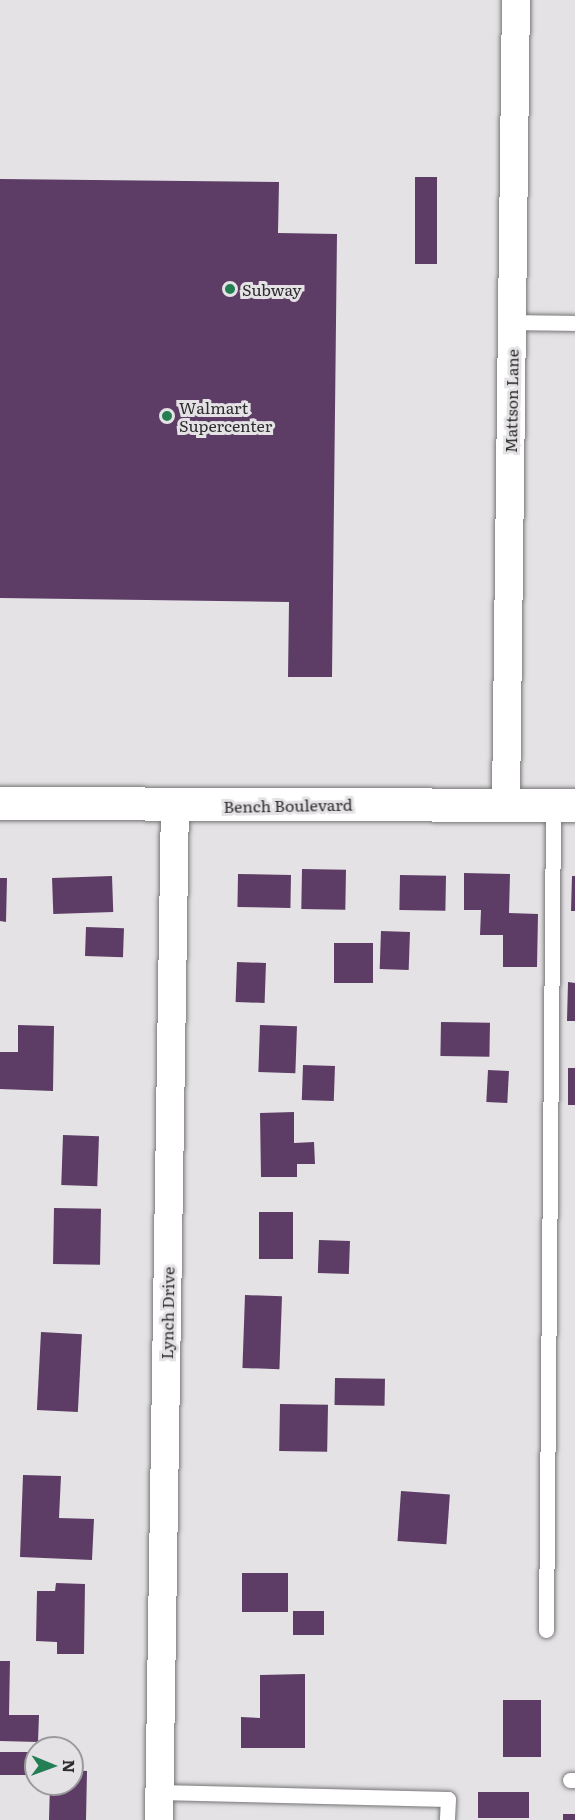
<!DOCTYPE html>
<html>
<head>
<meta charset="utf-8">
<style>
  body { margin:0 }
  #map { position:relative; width:575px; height:1820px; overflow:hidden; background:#e4e2e5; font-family:Literata,serif }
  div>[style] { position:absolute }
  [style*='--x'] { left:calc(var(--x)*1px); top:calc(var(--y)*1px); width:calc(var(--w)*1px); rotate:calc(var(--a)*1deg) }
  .building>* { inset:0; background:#5d3d65; transform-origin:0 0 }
  .roads { filter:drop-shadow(0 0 2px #787678) drop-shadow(0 0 2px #787678) }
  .lane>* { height:15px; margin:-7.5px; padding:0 7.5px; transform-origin:7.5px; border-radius:7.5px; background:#fff }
  .street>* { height:28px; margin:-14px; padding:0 14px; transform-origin:14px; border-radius:14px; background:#fff }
  .secondary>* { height:33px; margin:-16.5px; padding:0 16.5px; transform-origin:16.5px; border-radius:16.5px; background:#fff }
  .dots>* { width:16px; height:16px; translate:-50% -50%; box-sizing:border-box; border:3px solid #e4e2e5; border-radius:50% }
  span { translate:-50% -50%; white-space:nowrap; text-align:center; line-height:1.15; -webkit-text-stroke:6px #e4e2e5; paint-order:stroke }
  .poi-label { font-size:16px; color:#2e2d2e }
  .left { translate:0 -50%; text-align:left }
  .street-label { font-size:16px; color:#2e2d2e }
  .north { position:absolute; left:24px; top:1736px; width:60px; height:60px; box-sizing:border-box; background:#e4e2e5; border:2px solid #9b9a9c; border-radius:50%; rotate:91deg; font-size:16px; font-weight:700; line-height:24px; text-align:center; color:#2e2d2e }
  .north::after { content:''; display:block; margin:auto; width:21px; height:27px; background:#247e54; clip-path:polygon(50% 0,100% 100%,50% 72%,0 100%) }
</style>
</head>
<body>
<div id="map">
  <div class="building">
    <i style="left:415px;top:177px;width:22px;height:87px"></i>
    <i style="clip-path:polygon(0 179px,279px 182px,278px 233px,337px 234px,332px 677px,288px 677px,289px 602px,0 598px)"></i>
    <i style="left:302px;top:869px;width:44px;height:40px;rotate:1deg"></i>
    <i style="clip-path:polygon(464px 873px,510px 874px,509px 913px,538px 914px,537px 967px,503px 967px,503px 935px,480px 935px,481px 910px,464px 910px)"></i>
    <i style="left:238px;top:874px;width:53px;height:33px;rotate:1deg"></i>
    <i style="left:400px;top:875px;width:46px;height:35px;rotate:1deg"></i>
    <i style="left:112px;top:876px;width:36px;height:60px;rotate:88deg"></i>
    <i style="clip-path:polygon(572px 876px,575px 876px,575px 911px,571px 911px)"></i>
    <i style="clip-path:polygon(0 878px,7px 878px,6px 922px,0 921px)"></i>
    <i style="left:86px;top:927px;width:38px;height:29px;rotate:2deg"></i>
    <i style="left:381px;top:931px;width:29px;height:38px;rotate:2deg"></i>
    <i style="left:334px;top:943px;width:39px;height:40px"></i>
    <i style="left:237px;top:962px;width:29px;height:40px;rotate:2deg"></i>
    <i style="clip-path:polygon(568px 982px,575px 983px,575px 1021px,567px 1021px)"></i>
    <i style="left:441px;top:1022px;width:49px;height:34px;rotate:1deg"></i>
    <i style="clip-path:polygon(18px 1025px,54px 1026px,53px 1091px,0 1089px,0 1052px,18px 1052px)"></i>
    <i style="left:260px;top:1025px;width:37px;height:47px;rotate:2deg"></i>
    <i style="left:303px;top:1065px;width:32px;height:35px;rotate:2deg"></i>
    <i style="left:568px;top:1068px;width:7px;height:37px"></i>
    <i style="left:488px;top:1070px;width:21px;height:32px;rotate:3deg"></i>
    <i style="clip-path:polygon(294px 1112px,294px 1143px,314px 1142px,315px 1164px,297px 1164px,297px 1177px,261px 1177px,260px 1113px)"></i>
    <i style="left:63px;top:1135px;width:36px;height:50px;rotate:2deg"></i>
    <i style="left:54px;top:1208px;width:47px;height:56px;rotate:1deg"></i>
    <i style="left:259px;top:1212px;width:34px;height:47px"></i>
    <i style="left:319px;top:1240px;width:31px;height:33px;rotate:2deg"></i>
    <i style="left:245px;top:1295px;width:37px;height:73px;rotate:2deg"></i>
    <i style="left:41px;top:1332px;width:41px;height:78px;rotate:3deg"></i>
    <i style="left:335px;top:1378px;width:50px;height:27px;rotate:1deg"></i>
    <i style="left:280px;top:1404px;width:48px;height:47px;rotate:1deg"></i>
    <i style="clip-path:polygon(23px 1475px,61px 1476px,59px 1518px,94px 1519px,92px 1560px,20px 1557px)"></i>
    <i style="left:401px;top:1491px;width:49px;height:50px;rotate:4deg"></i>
    <i style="left:242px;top:1573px;width:46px;height:39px"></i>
    <i style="clip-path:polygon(56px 1583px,85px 1584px,84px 1654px,57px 1654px,57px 1642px,36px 1641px,37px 1591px,55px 1591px)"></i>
    <i style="left:293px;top:1611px;width:31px;height:24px"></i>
    <i style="clip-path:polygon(0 1661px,10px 1661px,9px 1715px,39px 1715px,38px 1742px,0 1741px)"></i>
    <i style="clip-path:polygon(305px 1674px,305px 1748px,241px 1748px,241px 1717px,260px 1718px,260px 1675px)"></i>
    <i style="left:503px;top:1700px;width:38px;height:57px"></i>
    <i style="left:0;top:1752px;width:36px;height:23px"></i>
    <i style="clip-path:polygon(72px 1770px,87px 1771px,86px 1820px,49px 1820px,50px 1784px,72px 1784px)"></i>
    <i style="left:478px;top:1792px;width:51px;height:26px"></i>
    <i style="left:563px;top:1814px;width:12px;height:6px"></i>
  </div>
  <div class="roads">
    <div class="lane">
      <i style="--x:512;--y:322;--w:63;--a:0.9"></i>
      <i style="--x:546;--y:1630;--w:826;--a:-89.51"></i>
      <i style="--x:570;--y:1780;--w:5;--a:0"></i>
      <i style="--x:159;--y:1792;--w:289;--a:1.4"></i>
      <i style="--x:448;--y:1799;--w:21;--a:93"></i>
    </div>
    <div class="street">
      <i style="--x:506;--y:803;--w:803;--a:-89.29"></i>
      <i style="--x:159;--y:1820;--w:1014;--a:-89.1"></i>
    </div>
    <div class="secondary">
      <i style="--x:0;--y:803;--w:575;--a:0.2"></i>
    </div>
  </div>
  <div class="dots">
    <i style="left:230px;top:289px;background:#247e54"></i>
    <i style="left:167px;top:416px;background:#247e54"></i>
  </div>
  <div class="poi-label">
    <span class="left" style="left:242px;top:289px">Subway</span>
    <span class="left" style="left:179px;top:416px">Walmart<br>Supercenter</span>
  </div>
  <div class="street-label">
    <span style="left:511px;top:401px;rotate:-89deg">Mattson Lane</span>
    <span style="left:288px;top:805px;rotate:-1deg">Bench Boulevard</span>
    <span style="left:167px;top:1313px;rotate:-89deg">Lynch Drive</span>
  </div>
  <div class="north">N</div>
</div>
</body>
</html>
